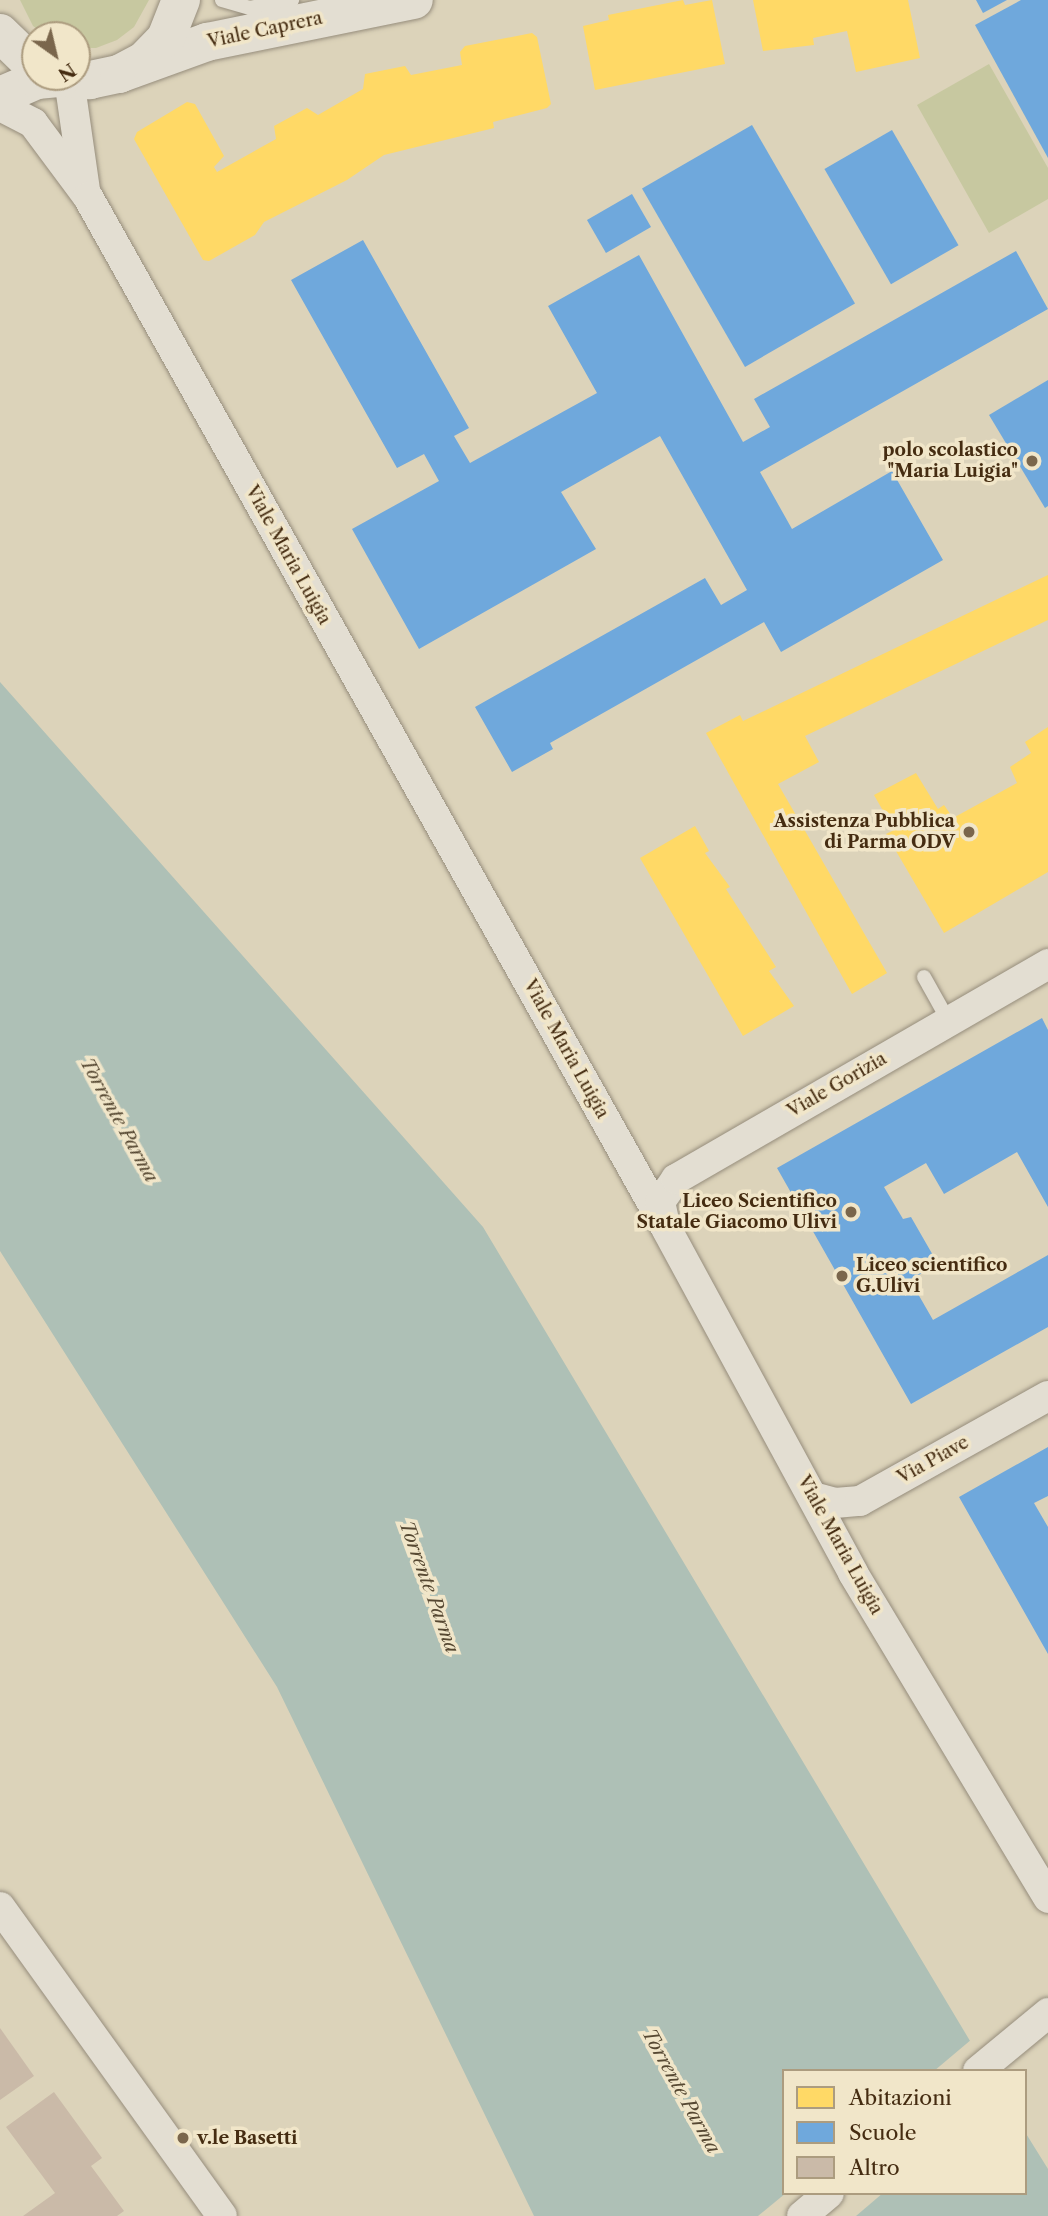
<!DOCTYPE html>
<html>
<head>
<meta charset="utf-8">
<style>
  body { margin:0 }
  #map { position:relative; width:1048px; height:2216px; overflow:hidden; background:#dcd3ba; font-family:"Libre Caslon Text",serif }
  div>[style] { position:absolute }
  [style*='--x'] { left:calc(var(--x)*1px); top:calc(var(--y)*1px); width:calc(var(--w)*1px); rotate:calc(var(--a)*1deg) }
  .green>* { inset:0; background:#c7c8a0 }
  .water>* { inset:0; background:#aec0b6 }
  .pier>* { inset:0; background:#dcd3ba }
  .homes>* { inset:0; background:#ffd966 }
  .schools>* { inset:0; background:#6fa8dc; transform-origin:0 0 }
  .building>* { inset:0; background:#cabaa8 }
  .roads { filter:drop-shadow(0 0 2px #968d7c) drop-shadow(0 0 2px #968d7c) }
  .lane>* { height:14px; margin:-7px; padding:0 7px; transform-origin:7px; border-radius:7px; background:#e3ded2 }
  .street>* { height:30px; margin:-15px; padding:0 15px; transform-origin:15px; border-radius:15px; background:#e3ded2 }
  .secondary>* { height:38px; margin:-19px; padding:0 19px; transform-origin:19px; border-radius:19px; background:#e3ded2 }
  .dots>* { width:19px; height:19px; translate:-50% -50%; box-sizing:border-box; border:4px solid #f1e6c9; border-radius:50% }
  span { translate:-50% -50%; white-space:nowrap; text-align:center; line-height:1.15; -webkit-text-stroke:7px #f1e6c9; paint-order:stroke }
  .street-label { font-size:18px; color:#452c11 }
  .poi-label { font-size:18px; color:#452c11; font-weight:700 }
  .right { translate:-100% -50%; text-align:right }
  .left { translate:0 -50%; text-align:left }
  .water-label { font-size:19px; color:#564832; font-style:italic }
  .legend { position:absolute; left:782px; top:2069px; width:245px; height:126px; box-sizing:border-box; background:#f1e6c9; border:2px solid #ac9c7f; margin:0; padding:9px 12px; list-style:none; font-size:21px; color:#452c11 }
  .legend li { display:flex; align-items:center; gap:14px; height:35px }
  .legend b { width:35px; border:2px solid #ac9c7f }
  .north { position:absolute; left:21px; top:21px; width:70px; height:70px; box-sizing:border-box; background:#f1e6c9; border:2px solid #ac9c7f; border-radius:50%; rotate:146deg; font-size:19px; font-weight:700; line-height:28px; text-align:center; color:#452c11 }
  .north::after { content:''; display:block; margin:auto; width:24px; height:32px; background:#7a664c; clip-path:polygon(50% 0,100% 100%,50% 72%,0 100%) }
</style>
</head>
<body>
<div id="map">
  <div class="green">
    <i style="clip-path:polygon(20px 0,149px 0,134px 27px,117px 40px,96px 48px,77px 48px,77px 35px,45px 35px,33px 26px)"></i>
    <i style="clip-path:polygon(989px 64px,1048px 168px,1048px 199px,989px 233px,917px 105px)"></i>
  </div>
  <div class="water">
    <i style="clip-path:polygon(0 682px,483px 1227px,988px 2071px,784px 2071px,784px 2193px,1025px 2193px,1025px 2132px,1048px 2169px,1048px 2216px,534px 2216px,277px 1687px,0 1251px)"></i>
  </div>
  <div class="pier">
    <i style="clip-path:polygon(972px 2039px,991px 2071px,934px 2071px)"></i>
    <i style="clip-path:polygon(786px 2193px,883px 2193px,856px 2216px,758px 2216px)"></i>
  </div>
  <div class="homes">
    <i style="clip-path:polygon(683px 0,685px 5px,712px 0,725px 64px,595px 90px,583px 26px,609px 20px,608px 15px)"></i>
    <i style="clip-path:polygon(753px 0,908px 0,920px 58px,856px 72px,847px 31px,813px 38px,814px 45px,763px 51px)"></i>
    <i style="clip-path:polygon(532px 33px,537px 37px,551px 104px,547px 108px,493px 122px,494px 128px,384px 155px,347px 180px,264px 222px,255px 235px,209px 261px,203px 260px,134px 139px,137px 132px,187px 102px,195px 104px,224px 156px,214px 167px,217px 172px,276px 139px,274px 126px,307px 108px,318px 115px,363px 89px,365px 74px,405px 66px,411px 75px,462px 65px,460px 52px,465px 46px)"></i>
    <i style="clip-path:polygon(1048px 575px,1048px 620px,805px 736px,819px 762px,778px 784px,887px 973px,852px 994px,706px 733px,740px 715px,743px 721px)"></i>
    <i style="clip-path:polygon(1048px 727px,1048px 872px,944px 933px,886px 834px,894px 830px,874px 795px,916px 773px,938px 809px,944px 805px,953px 818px,1017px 783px,1010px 767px,1031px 753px,1025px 742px)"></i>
    <i style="clip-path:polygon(695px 826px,709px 851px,705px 853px,730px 887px,726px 889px,776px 967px,769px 971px,794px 1006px,743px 1036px,640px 858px)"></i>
  </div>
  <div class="schools">
    <i style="clip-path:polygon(976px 0,1007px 0,983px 13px)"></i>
    <i style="clip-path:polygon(1021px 0,1048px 0,1048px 158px,975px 25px)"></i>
    <i style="left:752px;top:125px;width:206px;height:127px;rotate:60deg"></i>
    <i style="left:892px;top:130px;width:133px;height:78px;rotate:60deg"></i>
    <i style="left:632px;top:194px;width:38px;height:52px;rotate:60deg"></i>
    <i style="clip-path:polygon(363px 240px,469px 428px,454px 436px,470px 463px,597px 393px,548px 306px,639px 255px,743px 442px,770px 427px,754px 399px,1016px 251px,1048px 309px,760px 472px,792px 529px,892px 471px,943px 560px,781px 652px,764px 622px,550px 743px,553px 749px,512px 772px,475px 707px,705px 578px,721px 605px,747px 590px,660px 436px,561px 492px,596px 549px,419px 649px,352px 529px,439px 481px,424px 454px,397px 468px,291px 280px)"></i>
    <i style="clip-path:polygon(1048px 380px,1048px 506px,1045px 508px,989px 415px)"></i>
    <i style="clip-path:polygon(1042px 1018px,1048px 1030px,1048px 1207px,1017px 1152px,944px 1194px,926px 1163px,884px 1187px,903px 1219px,911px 1217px,938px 1264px,910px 1280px,933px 1320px,1048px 1255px,1048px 1327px,911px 1404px,777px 1168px)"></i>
    <i style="clip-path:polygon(1048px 1447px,1048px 1496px,1034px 1503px,1048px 1527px,1048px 1654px,959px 1497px)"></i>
  </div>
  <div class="building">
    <i style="clip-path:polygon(0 2028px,34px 2076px,0 2100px)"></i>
    <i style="clip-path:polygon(54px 2092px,102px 2158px,91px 2166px,124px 2211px,117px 2216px,23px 2216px,55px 2193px,6px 2127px)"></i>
  </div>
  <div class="roads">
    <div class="lane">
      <i style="--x:222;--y:0;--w:29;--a:16"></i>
      <i style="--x:250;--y:8;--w:43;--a:-10.8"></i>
      <i style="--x:924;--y:977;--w:49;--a:60.8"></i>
    </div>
    <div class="street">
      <i style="--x:69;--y:79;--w:112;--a:81.8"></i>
      <i style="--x:0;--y:106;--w:37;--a:27"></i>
      <i style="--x:33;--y:123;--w:92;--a:53.4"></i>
      <i style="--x:88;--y:197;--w:1182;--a:60.72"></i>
      <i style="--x:666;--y:1228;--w:392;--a:61.5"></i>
      <i style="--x:853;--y:1573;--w:379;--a:59"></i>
      <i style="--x:665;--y:1225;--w:24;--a:-102"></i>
      <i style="--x:660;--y:1202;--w:28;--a:-55"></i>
      <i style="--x:676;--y:1179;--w:430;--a:-30"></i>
      <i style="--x:813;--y:1497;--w:23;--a:15"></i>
      <i style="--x:835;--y:1503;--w:25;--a:-5"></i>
      <i style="--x:860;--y:1501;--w:215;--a:-29.2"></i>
      <i style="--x:0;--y:1907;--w:380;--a:54.3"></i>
      <i style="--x:978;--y:2071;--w:91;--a:-39.6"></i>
      <i style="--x:802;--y:2216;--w:35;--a:-40"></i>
    </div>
    <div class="secondary">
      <i style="--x:0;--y:33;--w:49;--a:44.2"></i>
      <i style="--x:119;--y:74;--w:94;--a:-20"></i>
      <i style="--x:207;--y:42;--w:211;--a:-11.5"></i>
      <i style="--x:59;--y:77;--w:31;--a:6"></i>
      <i style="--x:90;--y:80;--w:30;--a:-12"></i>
      <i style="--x:119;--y:74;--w:30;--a:-28"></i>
      <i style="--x:145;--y:60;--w:30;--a:-46"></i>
      <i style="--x:166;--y:38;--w:41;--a:-68.5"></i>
      <i style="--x:0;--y:96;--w:40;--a:-23.4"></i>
      <i style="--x:37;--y:80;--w:24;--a:-5"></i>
    </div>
  </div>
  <div class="dots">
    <i style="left:1032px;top:461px;background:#7a664c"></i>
    <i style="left:969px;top:832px;background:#7a664c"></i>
    <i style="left:851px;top:1212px;background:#7a664c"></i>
    <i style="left:842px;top:1276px;background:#7a664c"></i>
    <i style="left:183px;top:2138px;background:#7a664c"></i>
  </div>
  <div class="street-label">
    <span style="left:265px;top:30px;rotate:-12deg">Viale Caprera</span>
    <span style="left:288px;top:555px;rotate:61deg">Viale Maria Luigia</span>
    <span style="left:566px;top:1049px;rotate:61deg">Viale Maria Luigia</span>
    <span style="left:837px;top:1085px;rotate:-30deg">Viale Gorizia</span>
    <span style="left:933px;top:1460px;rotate:-29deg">Via Piave</span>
    <span style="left:840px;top:1545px;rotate:61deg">Viale Maria Luigia</span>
  </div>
  <div class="poi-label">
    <span class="right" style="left:1018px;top:461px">polo scolastico<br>"Maria Luigia"</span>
    <span class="right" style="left:955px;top:832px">Assistenza Pubblica<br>di Parma ODV</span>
    <span class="right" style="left:837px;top:1212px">Liceo Scientifico<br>Statale Giacomo Ulivi</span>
    <span class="left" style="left:856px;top:1276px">Liceo scientifico<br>G.Ulivi</span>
    <span class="left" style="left:197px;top:2138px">v.le Basetti</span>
  </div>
  <div class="water-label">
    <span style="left:119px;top:1120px;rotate:61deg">Torrente Parma</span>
    <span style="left:429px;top:1587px;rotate:70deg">Torrente Parma</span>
    <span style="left:681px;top:2091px;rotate:61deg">Torrente Parma</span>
  </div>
  <ul class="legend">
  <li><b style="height:19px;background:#ffd966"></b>Abitazioni</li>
  <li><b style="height:19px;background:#6fa8dc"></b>Scuole</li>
  <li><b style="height:19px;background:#cabaa8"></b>Altro</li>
  </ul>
  <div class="north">N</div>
</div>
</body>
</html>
